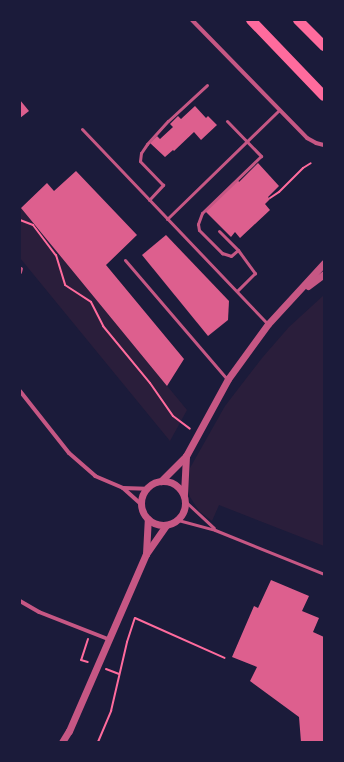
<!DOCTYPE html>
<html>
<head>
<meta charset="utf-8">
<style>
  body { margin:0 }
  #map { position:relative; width:344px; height:762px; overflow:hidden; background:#1b1b3a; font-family:"Playfair Display",serif }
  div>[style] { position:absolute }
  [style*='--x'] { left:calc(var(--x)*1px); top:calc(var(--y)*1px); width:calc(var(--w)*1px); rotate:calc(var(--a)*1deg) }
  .green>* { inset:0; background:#2a1e3b }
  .building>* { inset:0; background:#dd5f8e }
  .path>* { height:2px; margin:-1px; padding:0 1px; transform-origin:1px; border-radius:1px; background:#ff6b9d }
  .service>* { height:3px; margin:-1.5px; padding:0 1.5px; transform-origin:1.5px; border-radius:1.5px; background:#c65784 }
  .minor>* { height:4px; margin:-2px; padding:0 2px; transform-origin:2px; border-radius:2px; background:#c65784 }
  .tertiary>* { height:7px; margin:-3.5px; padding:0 3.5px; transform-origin:3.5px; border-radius:3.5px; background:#c65784 }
  .tertiary>.ring { margin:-3.5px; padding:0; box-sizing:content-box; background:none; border:7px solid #c65784; border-radius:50% }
  .trunk>* { height:10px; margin:-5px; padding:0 5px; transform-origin:5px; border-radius:5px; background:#ff6b9d }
  span { translate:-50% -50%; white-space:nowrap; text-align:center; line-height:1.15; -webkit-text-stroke:3px #1b1b3a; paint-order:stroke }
  .frame { position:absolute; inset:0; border:21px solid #1b1b3a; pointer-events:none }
</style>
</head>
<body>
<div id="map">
  <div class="green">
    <i style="clip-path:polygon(20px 207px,187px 410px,170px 441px,20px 258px)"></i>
    <i style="clip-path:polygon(324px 295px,324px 546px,219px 505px,212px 521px,199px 511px,190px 497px,187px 489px,190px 468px,225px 406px,262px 358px,289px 327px)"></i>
  </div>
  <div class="building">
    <i style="clip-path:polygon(20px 100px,29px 111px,20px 118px)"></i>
    <i style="clip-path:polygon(195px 106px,206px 118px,208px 116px,217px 125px,201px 140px,194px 132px,174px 151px,173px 150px,165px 157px,150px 143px,157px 136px,160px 139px,173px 127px,170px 124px,178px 116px,181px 119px)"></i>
    <i style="clip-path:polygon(258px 163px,279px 186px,268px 197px,270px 199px,265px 204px,270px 210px,240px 238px,235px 232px,231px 237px,205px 211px,238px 180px,239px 182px)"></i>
    <i style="clip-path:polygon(76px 171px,137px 235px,106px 265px,184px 359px,167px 386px,21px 208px,47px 183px,54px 191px)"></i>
    <i style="clip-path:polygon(166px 235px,229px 301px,228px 320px,208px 336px,142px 255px)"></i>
    <i style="clip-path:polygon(271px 580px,309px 596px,302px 611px,319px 618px,313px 632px,324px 637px,324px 742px,301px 742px,299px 717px,250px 681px,257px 667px,232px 657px,254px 606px,258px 608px)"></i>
  </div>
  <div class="path">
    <i style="--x:270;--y:198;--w:11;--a:-34"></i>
    <i style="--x:279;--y:192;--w:34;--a:-45"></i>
    <i style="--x:303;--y:168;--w:9;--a:-32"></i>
    <i style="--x:20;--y:220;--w:14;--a:21"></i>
    <i style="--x:33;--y:225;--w:38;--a:53"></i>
    <i style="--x:56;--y:255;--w:31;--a:73"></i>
    <i style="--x:65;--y:285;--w:31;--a:33"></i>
    <i style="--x:91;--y:302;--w:27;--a:63"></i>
    <i style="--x:103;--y:326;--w:74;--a:50.5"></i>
    <i style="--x:150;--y:383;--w:40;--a:55.1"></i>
    <i style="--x:173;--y:416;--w:21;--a:37"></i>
    <i style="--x:88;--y:639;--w:22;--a:108"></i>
    <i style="--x:81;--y:660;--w:7;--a:16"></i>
    <i style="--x:106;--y:669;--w:14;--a:21"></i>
    <i style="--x:98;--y:742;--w:34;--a:-67"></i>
    <i style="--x:111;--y:711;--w:71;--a:-76.9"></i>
    <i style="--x:127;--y:642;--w:25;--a:-72"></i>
    <i style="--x:135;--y:618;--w:98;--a:24"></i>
  </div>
  <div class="service">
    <i style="--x:227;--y:121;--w:49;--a:45.8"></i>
    <i style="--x:261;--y:156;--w:82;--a:136"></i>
    <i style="--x:202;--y:213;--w:12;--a:110"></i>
    <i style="--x:198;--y:224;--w:6;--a:81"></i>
    <i style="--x:199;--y:230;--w:33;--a:45"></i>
    <i style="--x:222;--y:253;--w:9;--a:18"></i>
    <i style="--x:231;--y:256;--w:9;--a:-41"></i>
    <i style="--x:82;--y:129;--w:269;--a:46.4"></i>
    <i style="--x:149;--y:200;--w:21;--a:-47"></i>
    <i style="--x:163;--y:185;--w:33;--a:-134"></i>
    <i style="--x:140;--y:161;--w:8;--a:-83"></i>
    <i style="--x:141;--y:153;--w:11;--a:-56"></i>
    <i style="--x:147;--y:144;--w:31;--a:-48"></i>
    <i style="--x:168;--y:121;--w:53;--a:-42.7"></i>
    <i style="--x:167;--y:219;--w:156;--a:-44.2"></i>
    <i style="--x:219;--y:231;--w:27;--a:45"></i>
    <i style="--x:238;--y:250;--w:29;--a:54"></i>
    <i style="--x:255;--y:273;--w:25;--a:135"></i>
    <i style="--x:125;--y:260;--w:157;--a:49.4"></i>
    <i style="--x:20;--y:272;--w:4;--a:-76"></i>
    <i style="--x:186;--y:502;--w:38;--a:43"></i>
    <i style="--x:178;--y:520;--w:38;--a:15"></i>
    <i style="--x:215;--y:530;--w:118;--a:22"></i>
  </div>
  <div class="minor">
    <i style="--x:192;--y:20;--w:165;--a:45.7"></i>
    <i style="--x:307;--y:138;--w:10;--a:29"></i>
    <i style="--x:316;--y:143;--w:8;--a:14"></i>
    <i style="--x:20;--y:391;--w:79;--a:51.7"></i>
    <i style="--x:69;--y:453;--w:35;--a:41"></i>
    <i style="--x:95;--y:476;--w:30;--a:23"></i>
    <i style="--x:123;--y:488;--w:24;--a:42"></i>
    <i style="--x:123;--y:488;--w:23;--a:2"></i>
    <i style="--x:20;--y:601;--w:22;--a:30"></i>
    <i style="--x:39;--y:612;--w:74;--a:21.4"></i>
  </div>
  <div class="tertiary">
    <i style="--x:308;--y:286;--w:20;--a:-37"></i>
    <i style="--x:161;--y:481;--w:35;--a:-45"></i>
    <i style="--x:186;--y:456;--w:88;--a:-61.4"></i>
    <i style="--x:228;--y:379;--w:68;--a:-54"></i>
    <i style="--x:268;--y:324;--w:83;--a:-47.4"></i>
    <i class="ring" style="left:141px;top:481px;width:37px;height:37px"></i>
    <i style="--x:184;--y:494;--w:38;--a:-87"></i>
    <i style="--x:146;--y:554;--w:35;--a:-87"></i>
    <i style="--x:62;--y:742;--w:13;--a:-58"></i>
    <i style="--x:69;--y:731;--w:193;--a:-66.5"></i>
    <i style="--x:146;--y:554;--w:35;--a:-55"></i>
  </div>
  <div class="trunk">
    <i style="--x:251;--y:20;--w:105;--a:46.2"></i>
    <i style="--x:298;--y:20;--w:37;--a:45"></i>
  </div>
  <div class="frame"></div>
</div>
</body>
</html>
